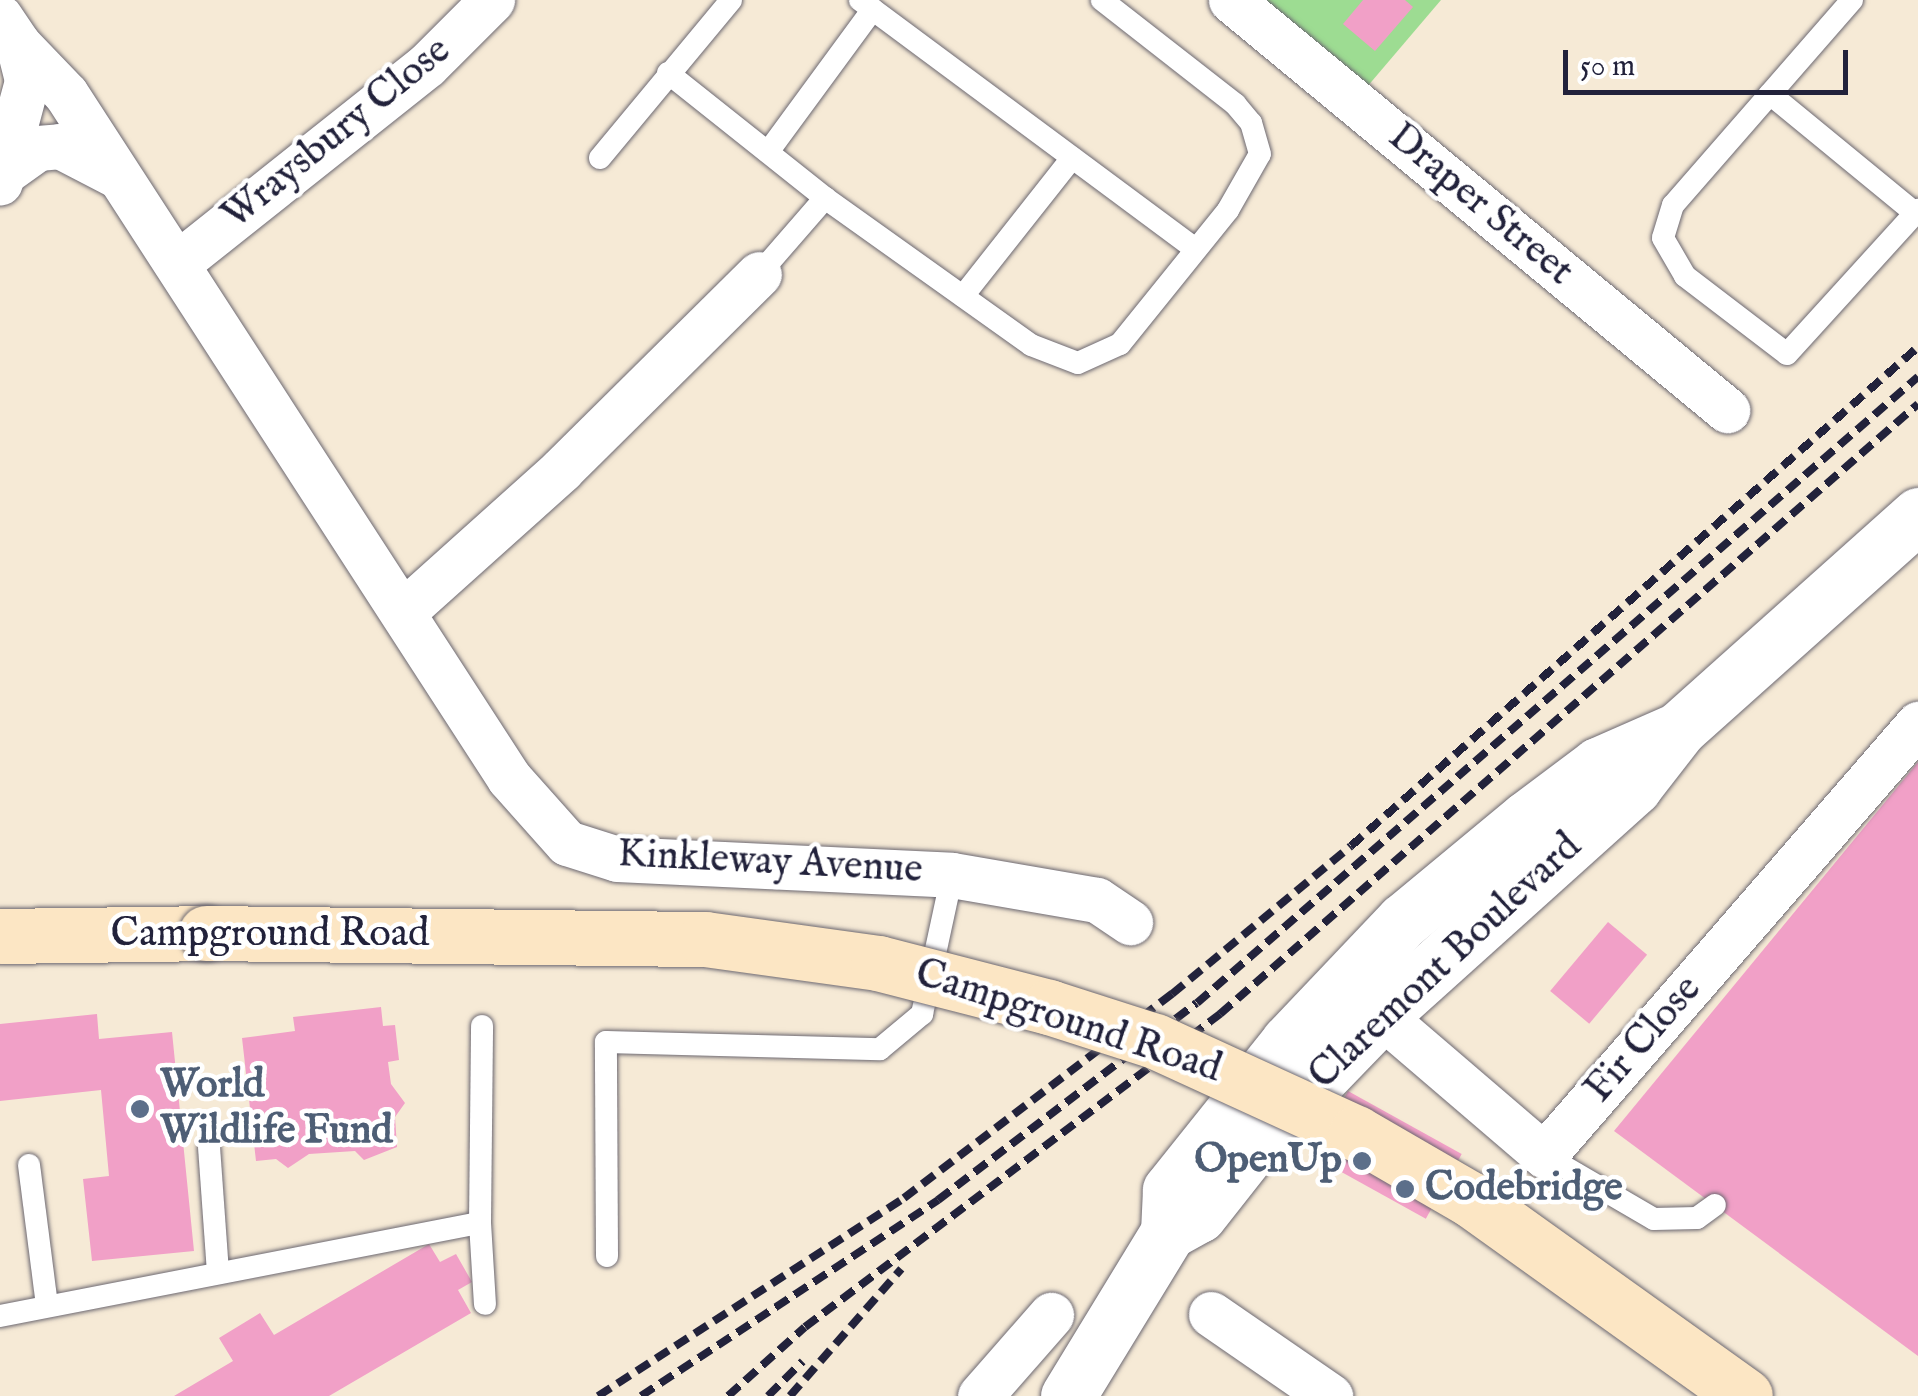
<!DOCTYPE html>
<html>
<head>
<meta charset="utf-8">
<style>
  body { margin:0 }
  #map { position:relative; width:1918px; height:1396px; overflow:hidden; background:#f6ead6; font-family:"IM FELL English",serif }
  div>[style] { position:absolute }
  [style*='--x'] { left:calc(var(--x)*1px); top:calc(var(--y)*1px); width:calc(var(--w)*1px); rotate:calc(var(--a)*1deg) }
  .green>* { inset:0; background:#9ddc92 }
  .building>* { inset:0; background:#f1a0c7; transform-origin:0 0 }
  .roads { filter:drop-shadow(0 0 2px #6c6871) drop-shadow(0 0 2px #6c6871) }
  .service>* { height:22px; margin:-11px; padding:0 11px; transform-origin:11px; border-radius:11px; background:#fff }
  .minor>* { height:45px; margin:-22.5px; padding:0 22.5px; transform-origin:22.5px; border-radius:22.5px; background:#fff }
  .tertiary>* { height:55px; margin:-27.5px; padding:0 27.5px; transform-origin:27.5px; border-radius:27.5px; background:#fff }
  .secondary>* { height:55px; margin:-27.5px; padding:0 27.5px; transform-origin:27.5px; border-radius:27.5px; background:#fce6c4 }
  .rail>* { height:8px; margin-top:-4px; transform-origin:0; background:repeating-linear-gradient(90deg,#22223b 0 15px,transparent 0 23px) }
  .bridges { filter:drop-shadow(0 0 2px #6c6871) drop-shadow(0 0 2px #6c6871) }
  .secondary-bridge>* { height:55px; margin:-27.5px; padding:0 27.5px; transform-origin:27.5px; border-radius:27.5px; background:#fce6c4 }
  .dots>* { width:28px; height:28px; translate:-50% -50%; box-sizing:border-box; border:5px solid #fff; border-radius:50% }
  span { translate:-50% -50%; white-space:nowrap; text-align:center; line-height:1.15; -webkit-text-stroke:9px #fff; paint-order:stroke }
  .street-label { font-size:40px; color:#22223b }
  .service-label { font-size:40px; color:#4e5e75; font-weight:700 }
  .left { translate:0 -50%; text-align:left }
  .right { translate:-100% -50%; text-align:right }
  .scale { position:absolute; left:1563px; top:50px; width:285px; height:45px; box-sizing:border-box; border:5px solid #22223b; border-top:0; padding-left:12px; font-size:30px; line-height:35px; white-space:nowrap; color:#22223b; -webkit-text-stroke:8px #fff; paint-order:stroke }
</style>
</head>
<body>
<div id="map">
  <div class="green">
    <i style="clip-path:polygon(1231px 0,1441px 0,1355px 101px)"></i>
  </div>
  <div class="building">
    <i style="clip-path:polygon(1363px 0,1405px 0,1413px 7px,1375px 51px,1343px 24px)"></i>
    <i style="clip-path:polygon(1918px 762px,1918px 1356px,1614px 1131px)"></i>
    <i style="left:1608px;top:922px;width:51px;height:90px;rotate:40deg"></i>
    <i style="clip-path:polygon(381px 1007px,383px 1026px,395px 1025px,399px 1060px,388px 1062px,391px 1084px,405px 1103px,395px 1117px,397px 1147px,364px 1160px,355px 1151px,309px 1154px,288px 1168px,276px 1159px,256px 1161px,242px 1038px,295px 1031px,293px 1017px)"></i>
    <i style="clip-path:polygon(97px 1014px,99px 1039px,172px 1032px,194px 1251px,92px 1261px,83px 1179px,109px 1176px,101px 1090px,0 1101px,0 1024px)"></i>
    <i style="left:1348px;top:1091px;width:130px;height:74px;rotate:29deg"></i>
    <i style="clip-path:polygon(429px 1244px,440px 1262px,456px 1254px,472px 1282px,458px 1290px,471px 1313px,329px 1396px,174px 1396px,233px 1361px,219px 1338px,260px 1313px,274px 1335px)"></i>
  </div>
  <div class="roads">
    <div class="service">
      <i style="--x:860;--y:0;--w:417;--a:36.6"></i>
      <i style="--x:1852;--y:0;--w:272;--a:131.1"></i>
      <i style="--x:1673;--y:205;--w:34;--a:107"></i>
      <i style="--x:1663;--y:238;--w:44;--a:59.9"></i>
      <i style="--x:1685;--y:276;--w:128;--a:37.4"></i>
      <i style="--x:1787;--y:354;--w:195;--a:-47.7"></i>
      <i style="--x:668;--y:73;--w:201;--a:38.5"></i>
      <i style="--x:825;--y:198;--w:253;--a:35.5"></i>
      <i style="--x:1031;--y:345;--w:50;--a:21"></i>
      <i style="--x:1078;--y:363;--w:46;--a:-24.3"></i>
      <i style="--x:1120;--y:344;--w:172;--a:-51.1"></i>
      <i style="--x:1228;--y:210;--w:64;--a:-60.3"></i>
      <i style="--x:1260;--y:154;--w:32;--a:-106"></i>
      <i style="--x:1251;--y:123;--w:25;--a:-130"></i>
      <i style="--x:1235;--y:104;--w:169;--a:-142"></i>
      <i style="--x:1770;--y:94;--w:188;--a:39.4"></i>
      <i style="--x:768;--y:152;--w:177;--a:-53.7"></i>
      <i style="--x:600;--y:158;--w:205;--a:-50.3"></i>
      <i style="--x:759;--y:274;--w:101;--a:-49"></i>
      <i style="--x:963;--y:296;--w:176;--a:-51.7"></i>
      <i style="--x:209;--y:1147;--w:126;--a:85.9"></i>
      <i style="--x:1544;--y:1155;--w:127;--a:30.2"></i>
      <i style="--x:1654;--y:1219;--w:43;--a:-1.3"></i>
      <i style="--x:1697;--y:1218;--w:22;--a:-36"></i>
      <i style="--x:29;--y:1165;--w:142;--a:82.7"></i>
      <i style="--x:480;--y:1223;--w:81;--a:86.5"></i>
      <i style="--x:607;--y:1256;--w:214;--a:-90.3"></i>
      <i style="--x:606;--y:1042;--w:274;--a:1.5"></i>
      <i style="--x:880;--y:1049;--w:55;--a:-39.8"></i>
      <i style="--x:922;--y:1014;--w:142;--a:-77.8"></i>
      <i style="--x:0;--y:1316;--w:489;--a:-11"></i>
      <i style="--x:480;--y:1223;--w:197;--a:-89.4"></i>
    </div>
    <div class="minor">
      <i style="--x:1231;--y:0;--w:644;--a:39.58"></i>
      <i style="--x:0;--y:17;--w:32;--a:56"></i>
      <i style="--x:18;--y:44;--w:38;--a:76"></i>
      <i style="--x:27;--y:81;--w:105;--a:105"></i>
      <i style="--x:18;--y:44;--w:69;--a:46.2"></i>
      <i style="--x:66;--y:94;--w:815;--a:57.07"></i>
      <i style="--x:509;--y:778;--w:87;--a:48.3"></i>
      <i style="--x:567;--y:843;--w:52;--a:17.7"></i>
      <i style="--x:617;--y:859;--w:335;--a:2.7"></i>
      <i style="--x:952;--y:875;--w:147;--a:9.8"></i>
      <i style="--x:1097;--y:900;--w:40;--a:34"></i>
      <i style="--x:3;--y:173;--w:43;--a:-35.5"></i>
      <i style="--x:38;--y:148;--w:22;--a:-5"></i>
      <i style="--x:60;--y:146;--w:63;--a:27.4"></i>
      <i style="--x:178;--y:263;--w:318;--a:-38.5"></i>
      <i style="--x:427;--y:65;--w:92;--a:-45"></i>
      <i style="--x:404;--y:611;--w:212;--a:-41.9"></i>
      <i style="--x:562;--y:469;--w:277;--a:-44.7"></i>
      <i style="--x:1356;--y:994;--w:248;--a:40.6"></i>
      <i style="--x:1544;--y:1155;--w:571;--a:-49.05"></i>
      <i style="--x:1211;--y:1314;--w:145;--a:34.6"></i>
      <i style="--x:980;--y:1396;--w:108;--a:-48.8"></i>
    </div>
    <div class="tertiary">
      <i style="--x:1168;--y:1232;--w:35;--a:-29"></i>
      <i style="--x:1199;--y:1215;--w:84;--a:-51.8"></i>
      <i style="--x:1251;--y:1149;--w:185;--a:-45.9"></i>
      <i style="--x:1380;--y:1016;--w:342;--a:-42"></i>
      <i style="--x:1634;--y:787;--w:73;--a:-52.2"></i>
      <i style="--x:1679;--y:729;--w:321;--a:-41.8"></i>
      <i style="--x:1068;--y:1396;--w:192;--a:-58.6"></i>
      <i style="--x:1168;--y:1232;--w:42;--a:-87.3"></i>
      <i style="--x:1170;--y:1190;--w:189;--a:-51.4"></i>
      <i style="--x:1288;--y:1042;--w:167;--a:-46.5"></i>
      <i style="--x:1403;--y:921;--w:160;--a:-39.7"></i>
      <i style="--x:1526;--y:819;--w:90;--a:-36.9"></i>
      <i style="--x:1598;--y:765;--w:80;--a:-23.7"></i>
    </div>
    <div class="secondary">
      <i style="--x:0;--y:936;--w:206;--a:-0.8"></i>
    </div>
  </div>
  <div class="rail">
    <i style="--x:598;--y:1396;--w:364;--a:-32.9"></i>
    <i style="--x:904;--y:1198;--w:337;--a:-37.3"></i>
    <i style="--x:1172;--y:994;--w:232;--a:-39.6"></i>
    <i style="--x:1351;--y:846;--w:755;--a:-41.35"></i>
    <i style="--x:641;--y:1396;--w:356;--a:-33.4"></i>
    <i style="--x:938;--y:1200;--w:325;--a:-37.3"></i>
    <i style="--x:1197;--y:1003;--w:955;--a:-40.97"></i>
    <i style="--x:728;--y:1396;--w:103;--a:-41.9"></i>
    <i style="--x:805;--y:1327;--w:520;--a:-37.02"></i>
    <i style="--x:1220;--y:1014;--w:927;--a:-41.15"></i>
    <i style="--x:768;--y:1396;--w:49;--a:-45"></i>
    <i style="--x:790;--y:1396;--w:169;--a:-48.8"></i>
  </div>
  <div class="bridges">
    <div class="secondary-bridge">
      <i style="--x:206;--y:933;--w:499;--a:0.7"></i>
      <i style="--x:705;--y:939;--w:175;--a:7.9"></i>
      <i style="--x:878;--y:963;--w:177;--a:14.4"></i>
      <i style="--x:1049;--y:1007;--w:111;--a:17.8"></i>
      <i style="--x:1155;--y:1041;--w:221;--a:24.6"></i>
      <i style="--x:1356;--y:1133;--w:132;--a:30.1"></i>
      <i style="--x:1470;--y:1199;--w:338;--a:35.6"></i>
    </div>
  </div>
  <div class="dots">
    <i style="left:140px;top:1109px;background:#5c6f8a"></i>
    <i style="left:1362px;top:1161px;background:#5c6f8a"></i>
    <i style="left:1405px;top:1189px;background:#5c6f8a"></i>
  </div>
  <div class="street-label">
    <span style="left:337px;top:134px;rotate:-39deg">Wraysbury Close</span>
    <span style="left:1480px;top:205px;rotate:40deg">Draper Street</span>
    <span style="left:770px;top:863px;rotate:3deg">Kinkleway Avenue</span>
    <span style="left:270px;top:935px">Campground Road</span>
    <span style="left:1446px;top:962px;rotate:-43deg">Claremont Boulevard</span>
    <span style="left:1068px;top:1022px;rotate:18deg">Campground Road</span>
    <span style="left:1644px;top:1040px;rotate:-49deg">Fir Close</span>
  </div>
  <div class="service-label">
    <span class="left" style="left:160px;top:1109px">World<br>Wildlife Fund</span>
    <span class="right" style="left:1342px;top:1161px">OpenUp</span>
    <span class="left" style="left:1425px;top:1189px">Codebridge</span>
  </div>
  <div class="scale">50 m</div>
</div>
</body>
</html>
